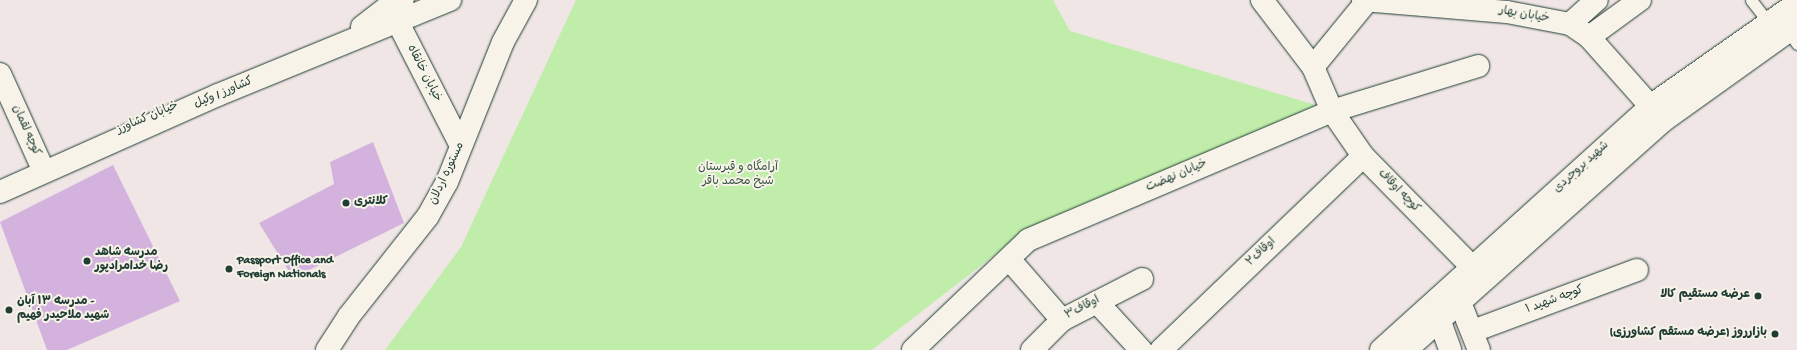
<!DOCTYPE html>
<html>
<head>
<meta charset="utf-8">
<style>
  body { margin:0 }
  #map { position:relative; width:1797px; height:350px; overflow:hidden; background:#f0e6e6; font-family:"Gochi Hand","Playpen Sans Arabic",sans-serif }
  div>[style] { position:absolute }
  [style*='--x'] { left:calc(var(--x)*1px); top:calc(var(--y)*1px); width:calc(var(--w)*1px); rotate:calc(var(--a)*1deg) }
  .green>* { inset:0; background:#c1edaa }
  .building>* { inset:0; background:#d3b3de }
  .roads { filter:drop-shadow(0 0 1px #1f3d34) drop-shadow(0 0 1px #1f3d34) }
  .service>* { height:11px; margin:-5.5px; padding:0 5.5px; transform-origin:5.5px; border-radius:5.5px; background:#f7f3e8 }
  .minor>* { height:22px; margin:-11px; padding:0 11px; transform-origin:11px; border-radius:11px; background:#f7f3e8 }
  .tertiary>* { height:22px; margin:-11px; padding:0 11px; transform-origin:11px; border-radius:11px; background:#f7f3e8 }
  .dots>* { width:11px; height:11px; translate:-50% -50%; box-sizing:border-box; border:2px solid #f7f3e8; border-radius:50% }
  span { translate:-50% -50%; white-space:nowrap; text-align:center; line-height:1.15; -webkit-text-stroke:4px #f7f3e8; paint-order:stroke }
  .street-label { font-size:12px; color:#1f3d34 }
  .park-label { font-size:12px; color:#375746 }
  .poi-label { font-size:12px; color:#1f3d34; font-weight:700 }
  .left { translate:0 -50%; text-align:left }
  .right { translate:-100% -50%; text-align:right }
</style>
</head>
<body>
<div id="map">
  <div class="green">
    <i style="clip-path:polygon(576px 0,1053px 0,1070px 31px,1319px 106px,1023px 233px,872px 350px,385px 350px,461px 247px)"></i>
  </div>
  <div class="building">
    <i style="clip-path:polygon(373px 142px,404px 223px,293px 278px,259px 223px,334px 184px,330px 162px)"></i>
    <i style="clip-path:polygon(113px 165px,180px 301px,67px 350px,47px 350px,0 222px)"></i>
  </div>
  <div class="roads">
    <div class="service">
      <i style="--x:1751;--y:0;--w:28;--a:52"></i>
      <i style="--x:1788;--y:31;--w:16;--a:55"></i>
    </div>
    <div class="minor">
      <i style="--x:1262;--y:0;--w:84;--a:52.7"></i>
      <i style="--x:1313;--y:67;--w:48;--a:66.6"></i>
      <i style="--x:1332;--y:111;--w:55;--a:55.4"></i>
      <i style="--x:1363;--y:156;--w:156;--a:45.5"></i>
      <i style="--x:389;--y:5;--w:158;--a:62.9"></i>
      <i style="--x:1570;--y:24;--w:36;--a:-42"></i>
      <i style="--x:1589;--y:37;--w:63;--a:-36"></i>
      <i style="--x:1313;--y:67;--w:85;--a:-50.7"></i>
      <i style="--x:0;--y:74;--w:100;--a:65.7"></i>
      <i style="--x:1009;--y:259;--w:81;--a:49"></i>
      <i style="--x:1459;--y:300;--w:54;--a:68.2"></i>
      <i style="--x:1097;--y:302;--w:65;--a:47.5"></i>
      <i style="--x:1439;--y:319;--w:33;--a:70"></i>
      <i style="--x:1473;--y:331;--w:175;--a:-20.4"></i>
      <i style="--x:913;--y:350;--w:159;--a:-43.7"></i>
      <i style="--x:1028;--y:240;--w:330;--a:-23"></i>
      <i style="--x:1332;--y:111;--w:153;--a:-17.1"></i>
      <i style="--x:1032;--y:350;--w:42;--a:-45"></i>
      <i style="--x:1062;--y:320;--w:90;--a:-27.1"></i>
      <i style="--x:1161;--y:350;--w:280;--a:-43.8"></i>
    </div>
    <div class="tertiary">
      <i style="--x:1363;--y:0;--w:144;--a:4.8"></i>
      <i style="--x:1507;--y:12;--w:64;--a:10.8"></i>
      <i style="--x:1570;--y:24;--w:23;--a:34"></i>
      <i style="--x:1589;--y:37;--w:107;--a:48.4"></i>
      <i style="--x:362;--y:27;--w:34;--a:-38"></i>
      <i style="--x:389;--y:6;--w:15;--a:-23"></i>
      <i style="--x:0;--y:192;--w:239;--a:-24"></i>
      <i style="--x:218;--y:95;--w:251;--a:-22.3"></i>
      <i style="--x:327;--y:350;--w:40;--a:-57.1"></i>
      <i style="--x:349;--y:316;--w:127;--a:-51.7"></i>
      <i style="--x:428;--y:216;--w:39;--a:-61"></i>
      <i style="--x:447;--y:182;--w:151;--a:-68.2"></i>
      <i style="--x:503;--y:42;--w:48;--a:-61.3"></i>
      <i style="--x:1381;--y:350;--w:367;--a:-42.1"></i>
      <i style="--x:1653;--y:104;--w:176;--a:-35"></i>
      <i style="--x:1406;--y:350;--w:344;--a:-41.7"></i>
      <i style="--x:1663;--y:121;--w:165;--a:-35.6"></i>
    </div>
  </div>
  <div class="dots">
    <i style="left:346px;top:203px;background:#1f3d34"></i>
    <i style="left:87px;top:261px;background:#1f3d34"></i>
    <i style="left:229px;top:269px;background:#1f3d34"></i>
    <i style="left:1758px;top:296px;background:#1f3d34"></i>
    <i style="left:9px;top:310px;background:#1f3d34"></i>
    <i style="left:1775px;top:334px;background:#1f3d34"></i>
  </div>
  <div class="street-label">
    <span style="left:1524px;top:16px;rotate:10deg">خیابان بهار</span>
    <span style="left:423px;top:74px;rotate:63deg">خیابان خانقاه</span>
    <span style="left:224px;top:94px;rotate:-23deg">کشاورز / وکیل</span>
    <span style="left:148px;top:119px;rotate:-23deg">خیابان کشاورز</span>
    <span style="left:25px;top:131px;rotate:66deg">کوچه لقمان</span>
    <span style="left:1582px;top:168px;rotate:-42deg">شهید بروجردی</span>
    <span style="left:448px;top:174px;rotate:-65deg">مستوره اردلان</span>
    <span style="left:1177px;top:177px;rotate:-23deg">خیابان نهضت</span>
    <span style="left:1398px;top:192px;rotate:46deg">کوچه اوقاف</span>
    <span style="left:1262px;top:253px;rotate:-44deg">اوقاف۲</span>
    <span style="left:1555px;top:301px;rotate:-20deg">کوچه شهید ۱</span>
    <span style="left:1083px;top:309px;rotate:-28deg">اوقاف۳</span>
  </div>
  <div class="park-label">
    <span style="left:738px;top:176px">آرامگاه و قبرستان<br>شیخ محمد باقر</span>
  </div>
  <div class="poi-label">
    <span class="left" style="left:354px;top:203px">کلانتری</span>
    <span class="left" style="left:95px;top:261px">مدرسه شاهد<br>رضا خدامرادپور</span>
    <span class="left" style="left:237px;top:269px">Passport Office and<br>Foreign Nationals</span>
    <span class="right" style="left:1750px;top:296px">عرضه مستقیم کالا</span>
    <span class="left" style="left:17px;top:310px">مدرسه ۱۳ آبان -<br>شهید ملاحیدر فهیم</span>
    <span class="right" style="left:1767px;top:334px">بازارروز (عرضه مستقم کشاورزی)</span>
  </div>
</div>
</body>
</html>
